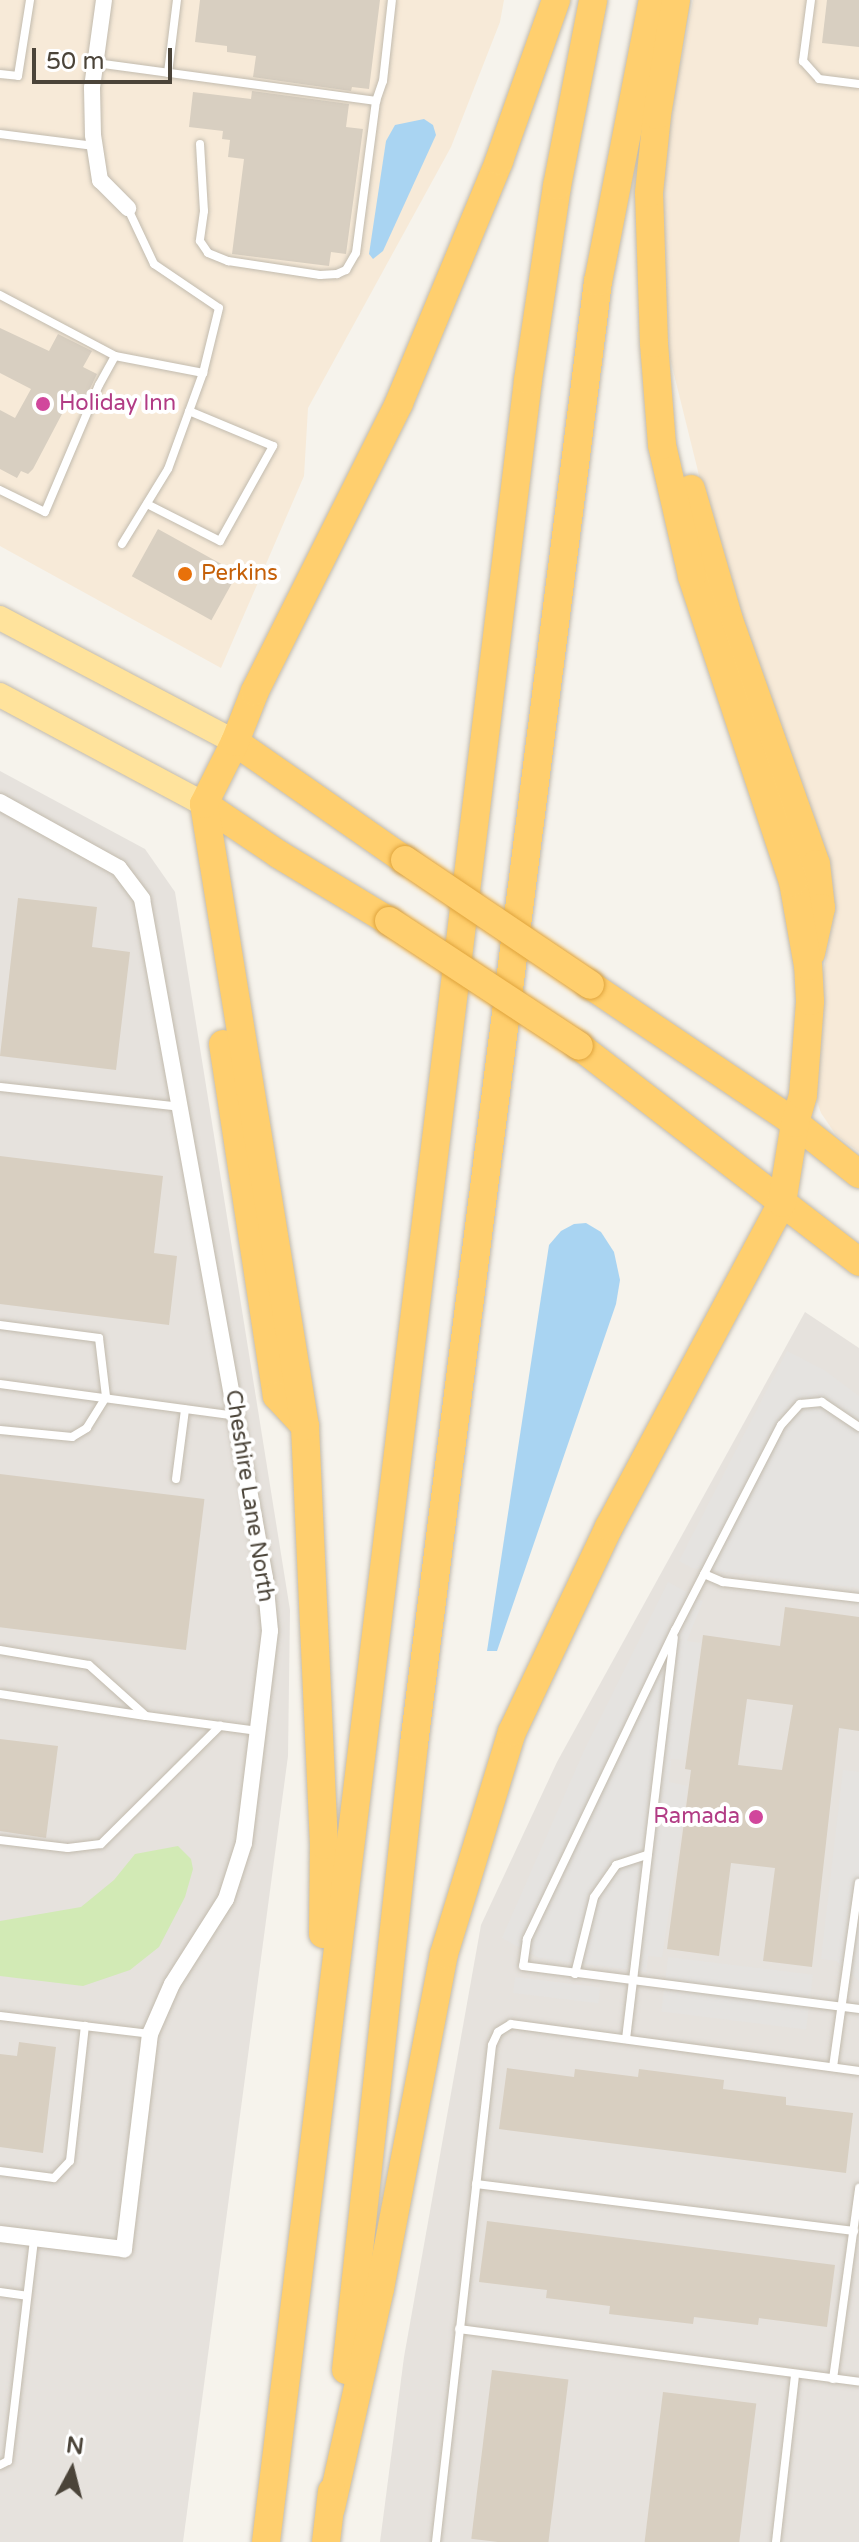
<!DOCTYPE html>
<html>
<head>
<meta charset="utf-8">
<style>
  body { margin:0 }
  #map { position:relative; width:859px; height:2542px; overflow:hidden; background:#f6f3ec; font-family:"Varela Round",sans-serif }
  div>[style] { position:absolute }
  [style*='--x'] { left:calc(var(--x)*1px); top:calc(var(--y)*1px); width:calc(var(--w)*1px); rotate:calc(var(--a)*1deg) }
  .commercial>* { inset:0; background:#f7ead8 }
  .industrial>* { inset:0; background:#e6e2dd }
  .green>* { inset:0; background:#d2eab5 }
  .parking>* { inset:0; background:#e5e3e0; transform-origin:0 0 }
  .water>* { inset:0; background:#a9d4f2 }
  .building>* { inset:0; background:#d8cfc1; transform-origin:0 0 }
  .roads { filter:drop-shadow(0 0 2px #c2bbae) drop-shadow(0 0 2px #c2bbae) }
  .lane>* { height:8px; margin:-4px; padding:0 4px; transform-origin:4px; border-radius:4px; background:#fff }
  .street>* { height:16px; margin:-8px; padding:0 8px; transform-origin:8px; border-radius:8px; background:#fff }
  .primary>* { height:24px; margin:-12px; padding:0 12px; transform-origin:12px; border-radius:12px; background:#ffe39c }
  .highway>* { height:28px; margin:-14px; padding:0 14px; transform-origin:14px; border-radius:14px; background:#ffcf6e }
  .bridges { filter:drop-shadow(0 0 2px #e0a43c) drop-shadow(0 0 2px #e0a43c) }
  .highway-bridge>* { height:28px; margin:-14px; padding:0 14px; transform-origin:14px; border-radius:14px; background:#ffcf6e }
  .dots>* { width:22px; height:22px; translate:-50% -50%; box-sizing:border-box; border:4px solid #fff; border-radius:50% }
  span { translate:-50% -50%; white-space:nowrap; text-align:center; line-height:1.15; -webkit-text-stroke:8px #fff; paint-order:stroke }
  .hotel-label { font-size:22px; color:#b23c85 }
  .left { translate:0 -50%; text-align:left }
  .right { translate:-100% -50%; text-align:right }
  .food-label { font-size:22px; color:#c56008 }
  .street-label { font-size:22px; color:#4b4439 }
  .north { position:absolute; left:32px; top:2430px; width:80px; height:80px; -webkit-text-stroke:6px #fff; paint-order:stroke; rotate:7deg; font-size:22px; font-weight:700; line-height:32px; text-align:center; color:#4b4439 }
  .north::after { content:''; display:block; margin:auto; width:28px; height:36px; background:#4b4439; clip-path:polygon(50% 0,100% 100%,50% 72%,0 100%) }
  .scale { position:absolute; left:32px; top:48px; width:140px; height:36px; box-sizing:border-box; border:4px solid #4b4439; border-top:0; padding-left:10px; font-size:24px; line-height:28px; white-space:nowrap; color:#4b4439; -webkit-text-stroke:6px #fff; paint-order:stroke }
</style>
</head>
<body>
<div id="map">
  <div class="commercial">
    <i style="clip-path:polygon(0 0,504px 0,500px 22px,451px 147px,308px 408px,304px 476px,221px 668px,0 546px)"></i>
    <i style="clip-path:polygon(693px 0,859px 0,859px 1152px,836px 1135px,821px 1113px,814px 1093px,819px 996px,832px 924px,832px 882px,750px 652px,716px 544px,670px 358px,660px 170px)"></i>
  </div>
  <div class="industrial">
    <i style="clip-path:polygon(0 771px,145px 849px,175px 892px,290px 1610px,288px 1756px,183px 2542px,0 2542px)"></i>
    <i style="clip-path:polygon(805px 1312px,859px 1348px,859px 2542px,380px 2542px,404px 2357px,481px 1925px,557px 1762px)"></i>
  </div>
  <div class="green">
    <i style="clip-path:polygon(178px 1846px,191px 1859px,193px 1869px,185px 1897px,159px 1947px,130px 1970px,83px 1986px,0 1976px,0 1921px,81px 1907px,114px 1880px,135px 1854px)"></i>
  </div>
  <div class="parking">
    <i style="clip-path:polygon(787px 1351px,824px 1370px,859px 1396px,859px 1588px,692px 1568px,679px 1561px)"></i>
    <i style="clip-path:polygon(668px 1582px,703px 1601px,687px 1641px,701px 1643px,685px 1760px,671px 1759px,669px 1782px,688px 1786px,662px 1957px,648px 1956px,646px 1972px,539px 1958px,502px 1938px,583px 1753px)"></i>
    <i style="clip-path:polygon(843px 1770px,859px 1772px,859px 1981px,836px 1961px,821px 1959px)"></i>
    <i style="left:668px;top:1957px;width:146px;height:55px;rotate:7deg"></i>
    <i style="left:515px;top:1977px;width:86px;height:16px;rotate:7deg"></i>
  </div>
  <div class="water">
    <i style="clip-path:polygon(424px 119px,433px 125px,436px 135px,383px 251px,373px 259px,369px 254px,386px 141px,395px 125px)"></i>
    <i style="clip-path:polygon(586px 1223px,601px 1232px,614px 1252px,620px 1280px,616px 1304px,497px 1651px,487px 1651px,549px 1245px,561px 1231px,574px 1224px)"></i>
  </div>
  <div class="building">
    <i style="clip-path:polygon(200px 0,380px 0,369px 89px,352px 87px,351px 91px,253px 77px,256px 56px,227px 52px,227px 46px,195px 42px)"></i>
    <i style="clip-path:polygon(827px 0,859px 0,859px 47px,822px 43px)"></i>
    <i style="clip-path:polygon(252px 91px,349px 104px,346px 127px,363px 129px,346px 254px,331px 252px,329px 266px,232px 254px,244px 159px,228px 157px,230px 140px,222px 139px,223px 131px,189px 127px,193px 92px,251px 99px)"></i>
    <i style="clip-path:polygon(0 328px,49px 351px,58px 334px,92px 351px,83px 367px,97px 374px,84px 401px,72px 395px,33px 469px,28px 474px,21px 471px,17px 478px,0 469px,0 410px,15px 418px,31px 389px,0 373px)"></i>
    <i style="left:158px;top:529px;width:91px;height:54px;rotate:29deg"></i>
    <i style="clip-path:polygon(18px 898px,97px 907px,92px 947px,130px 952px,116px 1070px,0 1056px)"></i>
    <i style="clip-path:polygon(0 1156px,163px 1176px,154px 1253px,177px 1256px,169px 1325px,0 1304px)"></i>
    <i style="left:0;top:1474px;width:206px;height:152px;rotate:7deg"></i>
    <i style="clip-path:polygon(evenodd,785px 1607px,859px 1617px,859px 1731px,839px 1728px,812px 1967px,763px 1961px,775px 1868px,731px 1863px,719px 1956px,667px 1949px,691px 1770px,685px 1769px,703px 1635px,780px 1646px,785px 1607px,747px 1699px,793px 1705px,782px 1770px,738px 1765px,747px 1699px)"></i>
    <i style="clip-path:polygon(0 1739px,58px 1746px,46px 1838px,0 1831px)"></i>
    <i style="clip-path:polygon(19px 2042px,56px 2047px,43px 2153px,0 2147px,0 2054px,17px 2056px)"></i>
    <i style="clip-path:polygon(507px 2068px,574px 2077px,575px 2069px,638px 2077px,639px 2069px,724px 2080px,723px 2089px,786px 2097px,786px 2105px,853px 2113px,846px 2173px,499px 2129px)"></i>
    <i style="clip-path:polygon(487px 2221px,835px 2265px,827px 2327px,759px 2318px,758px 2325px,694px 2317px,693px 2324px,609px 2314px,610px 2306px,546px 2298px,547px 2290px,479px 2282px)"></i>
    <i style="left:492px;top:2370px;width:77px;height:170px;rotate:7deg"></i>
    <i style="left:663px;top:2392px;width:94px;height:151px;rotate:7deg"></i>
  </div>
  <div class="roads">
    <div class="lane">
      <i style="--x:811;--y:0;--w:62;--a:97.5"></i>
      <i style="--x:803;--y:61;--w:24;--a:48"></i>
      <i style="--x:819;--y:79;--w:40;--a:7.1"></i>
      <i style="--x:96;--y:63;--w:283;--a:7.7"></i>
      <i style="--x:168;--y:73;--w:74;--a:-83"></i>
      <i style="--x:0;--y:74;--w:18;--a:6"></i>
      <i style="--x:18;--y:76;--w:77;--a:-81"></i>
      <i style="--x:0;--y:134;--w:95;--a:7.3"></i>
      <i style="--x:200;--y:144;--w:67;--a:86.6"></i>
      <i style="--x:204;--y:211;--w:30;--a:98"></i>
      <i style="--x:200;--y:241;--w:14;--a:56"></i>
      <i style="--x:208;--y:253;--w:22;--a:22"></i>
      <i style="--x:228;--y:261;--w:93;--a:8.7"></i>
      <i style="--x:320;--y:275;--w:17;--a:-3"></i>
      <i style="--x:337;--y:274;--w:10;--a:-24"></i>
      <i style="--x:346;--y:270;--w:20;--a:-60"></i>
      <i style="--x:356;--y:253;--w:153;--a:-82.5"></i>
      <i style="--x:376;--y:101;--w:21;--a:-71"></i>
      <i style="--x:383;--y:81;--w:81;--a:-83.7"></i>
      <i style="--x:128;--y:209;--w:61;--a:64.7"></i>
      <i style="--x:154;--y:264;--w:78;--a:34.1"></i>
      <i style="--x:219;--y:308;--w:67;--a:103.8"></i>
      <i style="--x:0;--y:295;--w:130;--a:27.9"></i>
      <i style="--x:0;--y:490;--w:50;--a:26.1"></i>
      <i style="--x:45;--y:512;--w:138;--a:-67"></i>
      <i style="--x:99;--y:385;--w:33;--a:-61"></i>
      <i style="--x:115;--y:356;--w:90;--a:10.9"></i>
      <i style="--x:203;--y:373;--w:102;--a:110"></i>
      <i style="--x:168;--y:469;--w:88;--a:121.5"></i>
      <i style="--x:147;--y:504;--w:82;--a:26.9"></i>
      <i style="--x:220;--y:541;--w:109;--a:-60.8"></i>
      <i style="--x:273;--y:446;--w:91;--a:-157.4"></i>
      <i style="--x:0;--y:1087;--w:181;--a:6.3"></i>
      <i style="--x:0;--y:1325;--w:100;--a:7.5"></i>
      <i style="--x:99;--y:1338;--w:59;--a:83.2"></i>
      <i style="--x:106;--y:1397;--w:36;--a:122"></i>
      <i style="--x:87;--y:1428;--w:17;--a:149"></i>
      <i style="--x:72;--y:1437;--w:72;--a:-174.4"></i>
      <i style="--x:0;--y:1384;--w:238;--a:7.7"></i>
      <i style="--x:859;--y:1427;--w:45;--a:-146"></i>
      <i style="--x:822;--y:1402;--w:22;--a:175"></i>
      <i style="--x:800;--y:1404;--w:28;--a:132"></i>
      <i style="--x:781;--y:1425;--w:231;--a:117.3"></i>
      <i style="--x:675;--y:1630;--w:343;--a:115.6"></i>
      <i style="--x:527;--y:1939;--w:27;--a:98"></i>
      <i style="--x:523;--y:1966;--w:339;--a:7.3"></i>
      <i style="--x:176;--y:1479;--w:70;--a:-82.6"></i>
      <i style="--x:704;--y:1574;--w:21;--a:23"></i>
      <i style="--x:723;--y:1582;--w:137;--a:6.7"></i>
      <i style="--x:0;--y:1650;--w:90;--a:9.6"></i>
      <i style="--x:89;--y:1665;--w:76;--a:41.8"></i>
      <i style="--x:146;--y:1716;--w:113;--a:7.6"></i>
      <i style="--x:0;--y:1694;--w:147;--a:8.6"></i>
      <i style="--x:0;--y:1840;--w:68;--a:6.7"></i>
      <i style="--x:68;--y:1848;--w:33;--a:-7"></i>
      <i style="--x:101;--y:1844;--w:168;--a:-44.8"></i>
      <i style="--x:575;--y:1974;--w:79;--a:-76.1"></i>
      <i style="--x:594;--y:1897;--w:39;--a:-55"></i>
      <i style="--x:616;--y:1865;--w:33;--a:-18"></i>
      <i style="--x:0;--y:2016;--w:151;--a:6.8"></i>
      <i style="--x:626;--y:2039;--w:404;--a:-83.2"></i>
      <i style="--x:833;--y:2067;--w:186;--a:-82"></i>
      <i style="--x:0;--y:2171;--w:54;--a:7.4"></i>
      <i style="--x:54;--y:2178;--w:23;--a:-47"></i>
      <i style="--x:70;--y:2161;--w:136;--a:-83.7"></i>
      <i style="--x:476;--y:2184;--w:381;--a:7.1"></i>
      <i style="--x:0;--y:2292;--w:27;--a:8"></i>
      <i style="--x:459;--y:2329;--w:403;--a:7.5"></i>
      <i style="--x:833;--y:2379;--w:193;--a:-82.2"></i>
      <i style="--x:0;--y:2465;--w:9;--a:-27"></i>
      <i style="--x:8;--y:2461;--w:225;--a:-83.3"></i>
      <i style="--x:436;--y:2542;--w:500;--a:-83.57"></i>
      <i style="--x:492;--y:2045;--w:14;--a:-65"></i>
      <i style="--x:498;--y:2032;--w:15;--a:-32"></i>
      <i style="--x:511;--y:2024;--w:351;--a:7.7"></i>
      <i style="--x:776;--y:2542;--w:169;--a:-83.5"></i>
    </div>
    <div class="street">
      <i style="--x:104;--y:0;--w:89;--a:97.8"></i>
      <i style="--x:92;--y:88;--w:47;--a:88.8"></i>
      <i style="--x:93;--y:135;--w:46;--a:81.2"></i>
      <i style="--x:100;--y:180;--w:40;--a:45"></i>
      <i style="--x:0;--y:802;--w:136;--a:29"></i>
      <i style="--x:119;--y:868;--w:39;--a:53"></i>
      <i style="--x:142;--y:899;--w:690;--a:79.73"></i>
      <i style="--x:265;--y:1578;--w:53;--a:84.6"></i>
      <i style="--x:270;--y:1631;--w:214;--a:97"></i>
      <i style="--x:244;--y:1843;--w:59;--a:107.8"></i>
      <i style="--x:226;--y:1899;--w:101;--a:122.4"></i>
      <i style="--x:172;--y:1984;--w:55;--a:113.7"></i>
      <i style="--x:150;--y:2034;--w:217;--a:96.9"></i>
      <i style="--x:124;--y:2249;--w:125;--a:-173.1"></i>
    </div>
    <div class="primary">
      <i style="--x:0;--y:618;--w:266;--a:27.8"></i>
      <i style="--x:0;--y:695;--w:231;--a:28.1"></i>
    </div>
    <div class="highway">
      <i style="--x:691;--y:489;--w:136;--a:73.8"></i>
      <i style="--x:729;--y:620;--w:259;--a:70.4"></i>
      <i style="--x:816;--y:864;--w:44;--a:83.5"></i>
      <i style="--x:821;--y:908;--w:46;--a:102.5"></i>
      <i style="--x:235;--y:742;--w:207;--a:34.8"></i>
      <i style="--x:204;--y:804;--w:89;--a:34"></i>
      <i style="--x:278;--y:854;--w:130;--a:31.1"></i>
      <i style="--x:590;--y:985;--w:247;--a:33.9"></i>
      <i style="--x:795;--y:1123;--w:82;--a:38.6"></i>
      <i style="--x:223;--y:1044;--w:356;--a:81.3"></i>
      <i style="--x:277;--y:1396;--w:41;--a:47"></i>
      <i style="--x:579;--y:1046;--w:354;--a:37.6"></i>
      <i style="--x:323;--y:1934;--w:89;--a:-89.4"></i>
      <i style="--x:324;--y:1845;--w:419;--a:-92.6"></i>
      <i style="--x:305;--y:1426;--w:630;--a:-99.22"></i>
      <i style="--x:204;--y:804;--w:69;--a:-63.4"></i>
      <i style="--x:235;--y:742;--w:55;--a:-68.6"></i>
      <i style="--x:255;--y:691;--w:322;--a:-63.4"></i>
      <i style="--x:399;--y:403;--w:262;--a:-67.5"></i>
      <i style="--x:499;--y:161;--w:171;--a:-70.5"></i>
      <i style="--x:346;--y:2370;--w:630;--a:-83.8"></i>
      <i style="--x:414;--y:1744;--w:1474;--a:-82.83"></i>
      <i style="--x:598;--y:282;--w:287;--a:-79"></i>
      <i style="--x:331;--y:2508;--w:224;--a:-77.4"></i>
      <i style="--x:380;--y:2289;--w:341;--a:-79.2"></i>
      <i style="--x:444;--y:1954;--w:232;--a:-73"></i>
      <i style="--x:512;--y:1732;--w:227;--a:-64.7"></i>
      <i style="--x:609;--y:1527;--w:367;--a:-61.9"></i>
      <i style="--x:782;--y:1203;--w:81;--a:-80.8"></i>
      <i style="--x:795;--y:1123;--w:29;--a:-74"></i>
      <i style="--x:803;--y:1095;--w:94;--a:-85.7"></i>
      <i style="--x:810;--y:1001;--w:35;--a:-93"></i>
      <i style="--x:808;--y:966;--w:85;--a:-100.1"></i>
      <i style="--x:793;--y:882;--w:322;--a:-108.3"></i>
      <i style="--x:692;--y:576;--w:134;--a:-102.9"></i>
      <i style="--x:662;--y:445;--w:102;--a:-94.5"></i>
      <i style="--x:654;--y:343;--w:150;--a:-91.9"></i>
      <i style="--x:649;--y:193;--w:78;--a:-84.1"></i>
      <i style="--x:657;--y:115;--w:117;--a:-80.6"></i>
      <i style="--x:266;--y:2542;--w:2178;--a:-83.09"></i>
      <i style="--x:528;--y:380;--w:196;--a:-81.5"></i>
      <i style="--x:557;--y:186;--w:189;--a:-79"></i>
      <i style="--x:326;--y:2542;--w:51;--a:-83.3"></i>
    </div>
  </div>
  <div class="bridges">
    <div class="highway-bridge">
      <i style="--x:405;--y:860;--w:223;--a:34"></i>
      <i style="--x:389;--y:921;--w:227;--a:33.3"></i>
    </div>
  </div>
  <div class="dots">
    <i style="left:43px;top:404px;background:#d1479c"></i>
    <i style="left:185px;top:574px;background:#e8710a"></i>
    <i style="left:756px;top:1817px;background:#d1479c"></i>
  </div>
  <div class="hotel-label">
    <span class="left" style="left:59px;top:404px">Holiday Inn</span>
    <span class="right" style="left:740px;top:1817px">Ramada</span>
  </div>
  <div class="food-label">
    <span class="left" style="left:201px;top:574px">Perkins</span>
  </div>
  <div class="street-label">
    <span style="left:249px;top:1496px;rotate:81deg">Cheshire Lane North</span>
  </div>
  <div class="north">N</div>
  <div class="scale">50 m</div>
</div>
</body>
</html>
